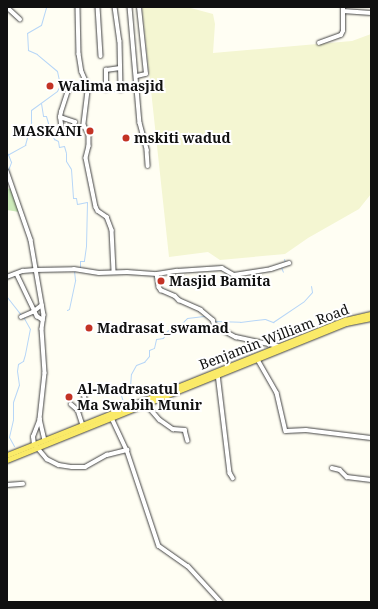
<!DOCTYPE html>
<html>
<head>
<meta charset="utf-8">
<style>
  body { margin:0 }
  #map { position:relative; width:378px; height:609px; overflow:hidden; background:#fffef3; font-family:"Noto Serif",serif }
  div>[style] { position:absolute }
  [style*='--x'] { left:calc(var(--x)*1px); top:calc(var(--y)*1px); width:calc(var(--w)*1px); rotate:calc(var(--a)*1deg) }
  .farmland>* { inset:0; background:#f4f6d2 }
  .green>* { inset:0; background:#cdebbb }
  .stream>* { height:1px; margin:-0.5px; padding:0 0.5px; transform-origin:0.5px; border-radius:0.5px; background:#b7d6f7 }
  .roads { filter:drop-shadow(0 0 1px #434343) drop-shadow(0 0 1px #434343) }
  .minor>* { height:3.5px; margin:-1.75px; padding:0 1.75px; transform-origin:1.75px; border-radius:1.75px; background:#fff }
  .major>* { height:4.5px; margin:-2.25px; padding:0 2.25px; transform-origin:2.25px; border-radius:2.25px; background:#faea68 }
  .dots>* { width:11px; height:11px; translate:-50% -50%; box-sizing:border-box; border:2px solid #fff; border-radius:50% }
  span { translate:-50% -50%; white-space:nowrap; text-align:center; line-height:1.15; -webkit-text-stroke:4px #fff; paint-order:stroke }
  .poi-label { font-size:14px; color:#101010; font-weight:700 }
  .left { translate:0 -50%; text-align:left }
  .right { translate:-100% -50%; text-align:right }
  .street-label { font-size:14px; color:#101010 }
  .frame { position:absolute; inset:0; border:8px solid #101010; pointer-events:none }
</style>
</head>
<body>
<div id="map">
  <div class="farmland">
    <i style="clip-path:polygon(142px 7px,187px 7px,213px 14px,215px 24px,213px 53px,352px 41px,371px 34px,371px 194px,359px 209px,308px 238px,285px 254px,220px 260px,208px 252px,169px 257px)"></i>
  </div>
  <div class="green">
    <i style="clip-path:polygon(11px 188px,16px 201px,19px 212px,7px 210px,7px 189px)"></i>
  </div>
  <div class="stream">
    <i style="--x:91;--y:91;--w:15;--a:4"></i>
    <i style="--x:106;--y:92;--w:19;--a:-6"></i>
    <i style="--x:41;--y:103;--w:13;--a:81"></i>
    <i style="--x:43;--y:116;--w:3;--a:0"></i>
    <i style="--x:46;--y:116;--w:18;--a:74"></i>
    <i style="--x:51;--y:133;--w:7;--a:63"></i>
    <i style="--x:54;--y:139;--w:4;--a:27"></i>
    <i style="--x:58;--y:141;--w:6;--a:81"></i>
    <i style="--x:59;--y:147;--w:5;--a:-11"></i>
    <i style="--x:64;--y:146;--w:7;--a:74"></i>
    <i style="--x:66;--y:153;--w:8;--a:90"></i>
    <i style="--x:66;--y:161;--w:9;--a:58"></i>
    <i style="--x:71;--y:169;--w:29;--a:86"></i>
    <i style="--x:73;--y:198;--w:3;--a:0"></i>
    <i style="--x:76;--y:198;--w:6;--a:81"></i>
    <i style="--x:77;--y:204;--w:10;--a:-11"></i>
    <i style="--x:87;--y:202;--w:44;--a:91.3"></i>
    <i style="--x:86;--y:246;--w:15;--a:98"></i>
    <i style="--x:84;--y:261;--w:4;--a:180"></i>
    <i style="--x:80;--y:261;--w:7;--a:90"></i>
    <i style="--x:7;--y:155;--w:21;--a:-29"></i>
    <i style="--x:25;--y:145;--w:24;--a:-75"></i>
    <i style="--x:31;--y:122;--w:12;--a:-90"></i>
    <i style="--x:31;--y:110;--w:32;--a:-36"></i>
    <i style="--x:57;--y:91;--w:7;--a:-63"></i>
    <i style="--x:60;--y:85;--w:14;--a:-102"></i>
    <i style="--x:57;--y:71;--w:26;--a:-140"></i>
    <i style="--x:37;--y:54;--w:10;--a:-156"></i>
    <i style="--x:28;--y:50;--w:17;--a:-93"></i>
    <i style="--x:27;--y:33;--w:16;--a:-30"></i>
    <i style="--x:41;--y:25;--w:19;--a:-74"></i>
    <i style="--x:8;--y:170;--w:9;--a:-69"></i>
    <i style="--x:11;--y:162;--w:9;--a:-111"></i>
    <i style="--x:284;--y:259;--w:4;--a:76"></i>
    <i style="--x:281;--y:267;--w:5;--a:68"></i>
    <i style="--x:7;--y:297;--w:24;--a:52"></i>
    <i style="--x:67;--y:310;--w:2;--a:-27"></i>
    <i style="--x:69;--y:309;--w:30;--a:-78"></i>
    <i style="--x:75;--y:280;--w:9;--a:-96"></i>
    <i style="--x:215;--y:321;--w:25;--a:2"></i>
    <i style="--x:240;--y:322;--w:25;--a:-7"></i>
    <i style="--x:265;--y:319;--w:9;--a:21"></i>
    <i style="--x:273;--y:322;--w:37;--a:-34"></i>
    <i style="--x:304;--y:301;--w:12;--a:-48"></i>
    <i style="--x:312;--y:292;--w:6;--a:-99"></i>
    <i style="--x:124;--y:405;--w:10;--a:-107"></i>
    <i style="--x:121;--y:395;--w:12;--a:-42"></i>
    <i style="--x:130;--y:387;--w:13;--a:-86"></i>
    <i style="--x:131;--y:374;--w:10;--a:-61"></i>
    <i style="--x:136;--y:365;--w:9;--a:-21"></i>
    <i style="--x:144;--y:362;--w:8;--a:-50"></i>
    <i style="--x:149;--y:356;--w:6;--a:-90"></i>
    <i style="--x:149;--y:350;--w:5;--a:-22"></i>
    <i style="--x:154;--y:348;--w:9;--a:-77"></i>
    <i style="--x:156;--y:339;--w:7;--a:-8"></i>
    <i style="--x:163;--y:338;--w:8;--a:-60"></i>
    <i style="--x:167;--y:331;--w:17;--a:-28"></i>
    <i style="--x:182;--y:323;--w:7;--a:-45"></i>
    <i style="--x:187;--y:318;--w:17;--a:-7"></i>
    <i style="--x:204;--y:316;--w:3;--a:18"></i>
    <i style="--x:14;--y:446;--w:10;--a:-119"></i>
    <i style="--x:9;--y:437;--w:18;--a:-77"></i>
    <i style="--x:13;--y:419;--w:17;--a:-90"></i>
    <i style="--x:13;--y:402;--w:18;--a:-71"></i>
    <i style="--x:19;--y:385;--w:14;--a:-98"></i>
    <i style="--x:17;--y:371;--w:7;--a:-82"></i>
    <i style="--x:18;--y:364;--w:6;--a:-31"></i>
    <i style="--x:23;--y:361;--w:7;--a:-74"></i>
    <i style="--x:25;--y:354;--w:25;--a:-79"></i>
    <i style="--x:30;--y:329;--w:13;--a:-119"></i>
  </div>
  <div class="roads">
    <div class="minor">
      <i style="--x:7;--y:7;--w:18;--a:43"></i>
      <i style="--x:78;--y:7;--w:47;--a:88.8"></i>
      <i style="--x:79;--y:54;--w:18;--a:81"></i>
      <i style="--x:82;--y:72;--w:10;--a:66"></i>
      <i style="--x:86;--y:81;--w:10;--a:79"></i>
      <i style="--x:88;--y:91;--w:34;--a:97"></i>
      <i style="--x:84;--y:125;--w:11;--a:63"></i>
      <i style="--x:89;--y:135;--w:11;--a:90"></i>
      <i style="--x:89;--y:146;--w:12;--a:104"></i>
      <i style="--x:86;--y:158;--w:50;--a:78.5"></i>
      <i style="--x:96;--y:207;--w:4;--a:63"></i>
      <i style="--x:98;--y:211;--w:11;--a:34"></i>
      <i style="--x:107;--y:217;--w:14;--a:69"></i>
      <i style="--x:112;--y:230;--w:41;--a:87.2"></i>
      <i style="--x:98;--y:7;--w:49;--a:86.5"></i>
      <i style="--x:115;--y:7;--w:34;--a:82"></i>
      <i style="--x:120;--y:41;--w:49;--a:88.8"></i>
      <i style="--x:130;--y:7;--w:116;--a:85.1"></i>
      <i style="--x:140;--y:123;--w:28;--a:75"></i>
      <i style="--x:147;--y:150;--w:16;--a:86"></i>
      <i style="--x:343;--y:11;--w:28;--a:4"></i>
      <i style="--x:319;--y:43;--w:23;--a:-20"></i>
      <i style="--x:341;--y:35;--w:4;--a:-63"></i>
      <i style="--x:343;--y:31;--w:24;--a:-90"></i>
      <i style="--x:137;--y:76;--w:9;--a:-13"></i>
      <i style="--x:146;--y:74;--w:67;--a:-96"></i>
      <i style="--x:106;--y:90;--w:20;--a:-90"></i>
      <i style="--x:106;--y:70;--w:14;--a:-8"></i>
      <i style="--x:60;--y:117;--w:16;--a:18"></i>
      <i style="--x:75;--y:122;--w:9;--a:96"></i>
      <i style="--x:74;--y:131;--w:12;--a:180"></i>
      <i style="--x:62;--y:131;--w:14;--a:-98"></i>
      <i style="--x:60;--y:117;--w:5;--a:-79"></i>
      <i style="--x:61;--y:112;--w:26;--a:-72"></i>
      <i style="--x:7;--y:171;--w:73;--a:70.8"></i>
      <i style="--x:31;--y:240;--w:76;--a:80.2"></i>
      <i style="--x:44;--y:315;--w:14;--a:98"></i>
      <i style="--x:42;--y:329;--w:44;--a:86.1"></i>
      <i style="--x:45;--y:373;--w:46;--a:96.2"></i>
      <i style="--x:40;--y:419;--w:22;--a:77"></i>
      <i style="--x:17;--y:274;--w:47;--a:64.5"></i>
      <i style="--x:37;--y:316;--w:7;--a:34"></i>
      <i style="--x:157;--y:274;--w:13;--a:81"></i>
      <i style="--x:159;--y:287;--w:4;--a:56"></i>
      <i style="--x:161;--y:290;--w:15;--a:23"></i>
      <i style="--x:175;--y:296;--w:6;--a:45"></i>
      <i style="--x:179;--y:300;--w:24;--a:24"></i>
      <i style="--x:201;--y:310;--w:16;--a:40"></i>
      <i style="--x:213;--y:320;--w:6;--a:72"></i>
      <i style="--x:215;--y:326;--w:24;--a:28"></i>
      <i style="--x:236;--y:337;--w:43;--a:12.1"></i>
      <i style="--x:7;--y:277;--w:17;--a:-21"></i>
      <i style="--x:23;--y:271;--w:12;--a:-5"></i>
      <i style="--x:35;--y:270;--w:39;--a:-1"></i>
      <i style="--x:74;--y:269;--w:25;--a:9"></i>
      <i style="--x:99;--y:273;--w:28;--a:-2"></i>
      <i style="--x:127;--y:272;--w:30;--a:4"></i>
      <i style="--x:157;--y:274;--w:20;--a:-9"></i>
      <i style="--x:177;--y:271;--w:45;--a:-3.8"></i>
      <i style="--x:222;--y:268;--w:14;--a:30"></i>
      <i style="--x:234;--y:275;--w:37;--a:-9"></i>
      <i style="--x:271;--y:269;--w:19;--a:-18"></i>
      <i style="--x:21;--y:317;--w:13;--a:-23"></i>
      <i style="--x:33;--y:312;--w:11;--a:-38"></i>
      <i style="--x:257;--y:358;--w:40;--a:60.3"></i>
      <i style="--x:277;--y:393;--w:39;--a:77"></i>
      <i style="--x:286;--y:431;--w:20;--a:-3"></i>
      <i style="--x:306;--y:430;--w:65;--a:7"></i>
      <i style="--x:218;--y:374;--w:100;--a:83.1"></i>
      <i style="--x:230;--y:473;--w:6;--a:59"></i>
      <i style="--x:71;--y:404;--w:9;--a:41"></i>
      <i style="--x:78;--y:410;--w:16;--a:72"></i>
      <i style="--x:146;--y:404;--w:21;--a:49"></i>
      <i style="--x:160;--y:420;--w:16;--a:35"></i>
      <i style="--x:173;--y:429;--w:12;--a:5"></i>
      <i style="--x:185;--y:430;--w:11;--a:75"></i>
      <i style="--x:78;--y:410;--w:9;--a:-27"></i>
      <i style="--x:86;--y:406;--w:10;--a:-101"></i>
      <i style="--x:111;--y:416;--w:38;--a:65"></i>
      <i style="--x:34;--y:445;--w:8;--a:-97"></i>
      <i style="--x:33;--y:437;--w:19;--a:-69"></i>
      <i style="--x:37;--y:447;--w:16;--a:50"></i>
      <i style="--x:47;--y:459;--w:13;--a:27"></i>
      <i style="--x:59;--y:465;--w:13;--a:9"></i>
      <i style="--x:72;--y:467;--w:13;--a:0"></i>
      <i style="--x:85;--y:467;--w:25;--a:-29"></i>
      <i style="--x:107;--y:455;--w:21;--a:-14"></i>
      <i style="--x:127;--y:450;--w:101;--a:71.6"></i>
      <i style="--x:159;--y:546;--w:35;--a:35"></i>
      <i style="--x:188;--y:566;--w:49;--a:47.5"></i>
      <i style="--x:332;--y:468;--w:8;--a:14"></i>
      <i style="--x:340;--y:470;--w:10;--a:45"></i>
      <i style="--x:347;--y:477;--w:24;--a:7"></i>
      <i style="--x:7;--y:485;--w:16;--a:-4"></i>
    </div>
    <div class="major">
      <i style="--x:7;--y:455;--w:364;--a:-21.8"></i>
      <i style="--x:345;--y:320;--w:27;--a:-13"></i>
      <i style="--x:7;--y:460;--w:366;--a:-22"></i>
      <i style="--x:346;--y:323;--w:25;--a:-11"></i>
    </div>
  </div>
  <div class="dots">
    <i style="left:50px;top:86px;background:#c33325"></i>
    <i style="left:90px;top:131px;background:#c33325"></i>
    <i style="left:126px;top:138px;background:#c33325"></i>
    <i style="left:161px;top:281px;background:#c33325"></i>
    <i style="left:89px;top:328px;background:#c33325"></i>
    <i style="left:69px;top:397px;background:#c33325"></i>
  </div>
  <div class="poi-label">
    <span class="left" style="left:58px;top:86px">Walima masjid</span>
    <span class="right" style="left:82px;top:131px">MASKANI</span>
    <span class="left" style="left:134px;top:138px">mskiti wadud</span>
    <span class="left" style="left:169px;top:281px">Masjid Bamita</span>
    <span class="left" style="left:97px;top:328px">Madrasat_swamad</span>
    <span class="left" style="left:77px;top:397px">Al-Madrasatul<br>Ma Swabih Munir</span>
  </div>
  <div class="street-label">
    <span style="left:274px;top:337px;rotate:-21deg">Benjamin William Road</span>
  </div>
  <div class="frame"></div>
</div>
</body>
</html>
